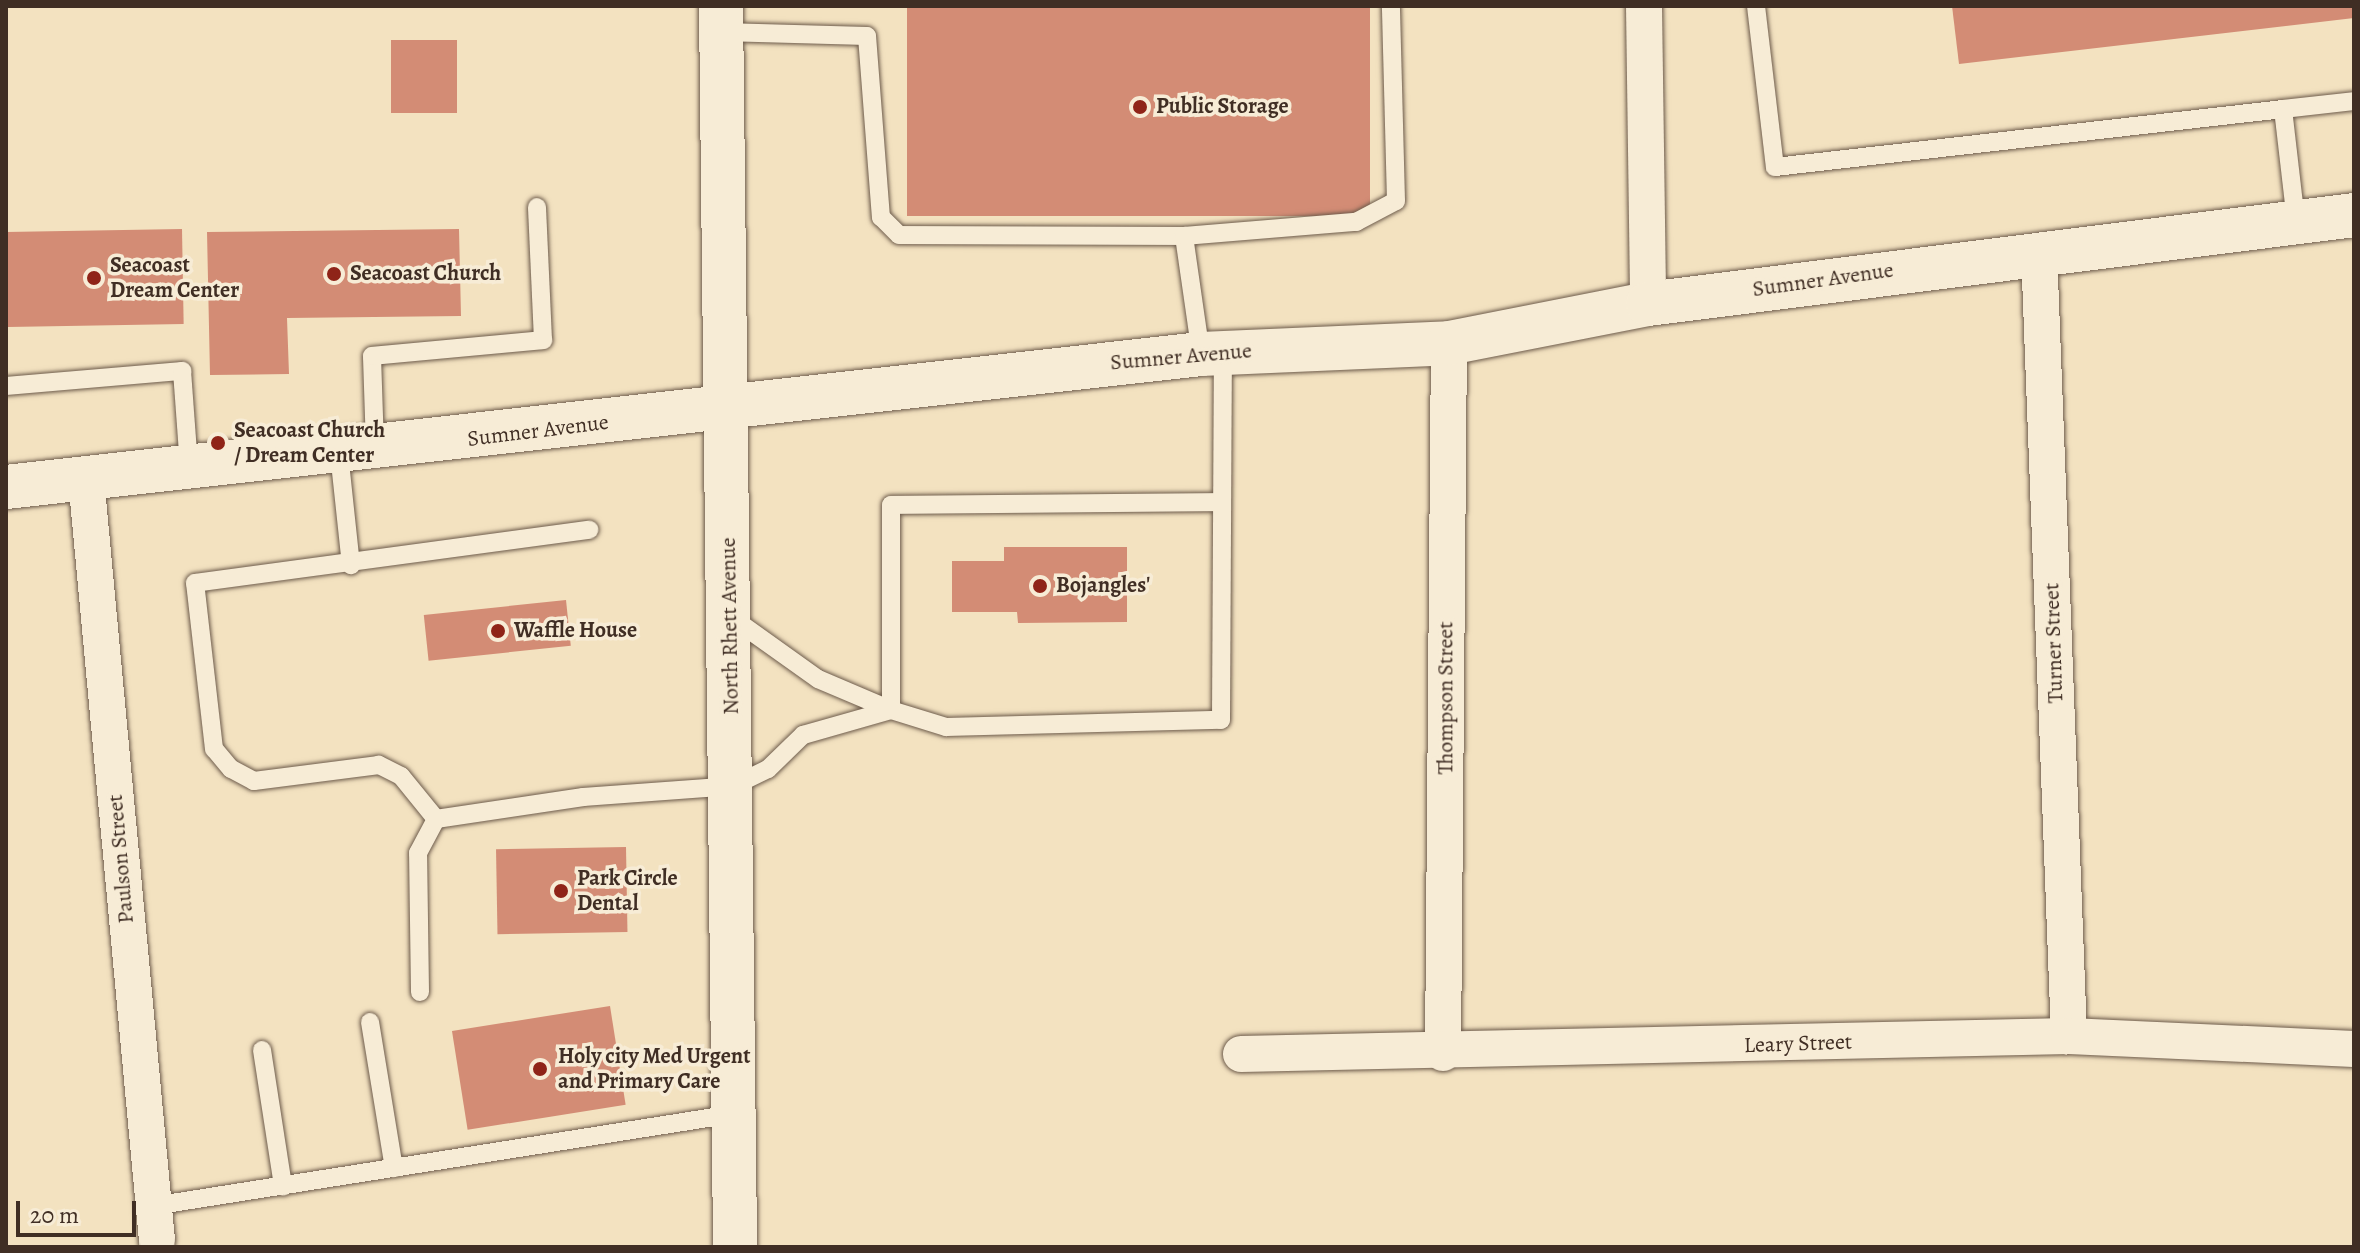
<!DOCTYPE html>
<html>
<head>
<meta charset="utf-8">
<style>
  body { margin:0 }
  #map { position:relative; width:2360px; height:1253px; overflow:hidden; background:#f3e2c0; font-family:Alegreya,serif }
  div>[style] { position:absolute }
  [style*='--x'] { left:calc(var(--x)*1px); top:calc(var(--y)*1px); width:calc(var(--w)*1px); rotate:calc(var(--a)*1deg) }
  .building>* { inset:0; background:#d38c75; transform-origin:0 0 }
  .roads { filter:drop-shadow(0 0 2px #6d5b4b) drop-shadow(0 0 2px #6d5b4b) }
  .lane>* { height:18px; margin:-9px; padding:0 9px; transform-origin:9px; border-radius:9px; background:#f7ecd6 }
  .street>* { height:36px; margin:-18px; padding:0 18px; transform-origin:18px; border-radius:18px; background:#f7ecd6 }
  .secondary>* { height:44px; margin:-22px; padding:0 22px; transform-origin:22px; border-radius:22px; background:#f7ecd6 }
  .dots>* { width:22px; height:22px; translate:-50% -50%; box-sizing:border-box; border:4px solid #f7ecd6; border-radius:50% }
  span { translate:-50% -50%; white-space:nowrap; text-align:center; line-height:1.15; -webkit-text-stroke:7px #f7ecd6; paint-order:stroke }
  .poi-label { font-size:22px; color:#402e24; font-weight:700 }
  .left { translate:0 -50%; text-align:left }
  .street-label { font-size:22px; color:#402e24 }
  .frame { position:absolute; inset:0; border:8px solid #402e24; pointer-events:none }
  .scale { position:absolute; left:16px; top:1201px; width:120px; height:36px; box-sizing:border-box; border:4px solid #402e24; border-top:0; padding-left:10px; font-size:24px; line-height:28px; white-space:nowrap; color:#402e24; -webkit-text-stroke:6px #f7ecd6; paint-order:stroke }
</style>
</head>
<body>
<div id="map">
  <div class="building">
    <i style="left:907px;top:6px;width:463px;height:210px"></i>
    <i style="clip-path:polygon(1952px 6px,2354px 6px,2354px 18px,1959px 64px)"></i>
    <i style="left:457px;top:40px;width:73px;height:66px;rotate:90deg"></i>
    <i style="left:182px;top:229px;width:95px;height:176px;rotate:89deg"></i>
    <i style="clip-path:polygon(459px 229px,461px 316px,287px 318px,289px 374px,210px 375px,207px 232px)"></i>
    <i style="clip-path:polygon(1004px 547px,1127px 547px,1127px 622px,1018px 623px,1017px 612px,952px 612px,952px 561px,1004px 561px)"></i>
    <i style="left:566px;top:600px;width:46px;height:143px;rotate:84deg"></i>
    <i style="left:626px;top:847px;width:85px;height:130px;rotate:89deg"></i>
    <i style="left:610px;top:1006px;width:100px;height:160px;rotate:81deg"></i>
  </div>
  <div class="roads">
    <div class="lane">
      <i style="--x:1756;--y:6;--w:162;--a:83.3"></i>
      <i style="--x:1775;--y:167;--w:511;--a:-6.51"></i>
      <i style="--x:2283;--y:109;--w:113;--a:83.4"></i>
      <i style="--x:722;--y:32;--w:145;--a:1.6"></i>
      <i style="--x:867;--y:36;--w:182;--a:85.6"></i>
      <i style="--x:881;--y:217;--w:25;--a:45"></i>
      <i style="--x:899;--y:235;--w:285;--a:0.2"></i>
      <i style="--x:1184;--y:236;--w:119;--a:81.8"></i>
      <i style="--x:2283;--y:109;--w:71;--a:-6.4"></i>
      <i style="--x:1184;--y:236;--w:173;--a:-4.7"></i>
      <i style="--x:1356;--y:222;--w:45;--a:-27.7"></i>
      <i style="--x:1396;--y:201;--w:194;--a:-91.5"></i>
      <i style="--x:6;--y:386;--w:177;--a:-4.9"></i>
      <i style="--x:182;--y:371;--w:96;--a:85.8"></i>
      <i style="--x:375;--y:447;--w:91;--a:-91.9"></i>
      <i style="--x:372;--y:356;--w:172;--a:-5.3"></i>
      <i style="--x:543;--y:340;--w:133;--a:-92.6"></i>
      <i style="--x:339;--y:453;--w:113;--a:83.9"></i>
      <i style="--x:1221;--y:502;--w:330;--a:179.5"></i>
      <i style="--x:891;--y:505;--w:205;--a:90"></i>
      <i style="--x:891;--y:710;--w:58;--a:17.2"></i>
      <i style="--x:946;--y:727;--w:275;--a:-1.5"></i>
      <i style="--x:1221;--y:720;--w:368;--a:-89.7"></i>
      <i style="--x:436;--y:819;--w:55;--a:-129.1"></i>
      <i style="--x:401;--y:776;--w:25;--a:-153"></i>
      <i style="--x:379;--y:765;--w:126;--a:172.7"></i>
      <i style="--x:254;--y:781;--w:26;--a:-152"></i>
      <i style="--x:231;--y:769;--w:26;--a:-130"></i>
      <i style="--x:214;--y:749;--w:167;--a:-96.5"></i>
      <i style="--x:195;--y:583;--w:398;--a:-7.7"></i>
      <i style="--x:436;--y:819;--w:149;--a:-8.5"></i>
      <i style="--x:583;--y:797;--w:150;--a:-4.2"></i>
      <i style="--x:733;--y:786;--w:39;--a:-26"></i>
      <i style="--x:768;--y:769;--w:49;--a:-44.2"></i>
      <i style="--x:803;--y:735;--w:91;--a:-15.9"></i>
      <i style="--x:891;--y:710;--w:79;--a:-157"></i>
      <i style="--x:818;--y:679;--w:107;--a:-144.5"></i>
      <i style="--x:420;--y:992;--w:139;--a:-90.8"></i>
      <i style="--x:418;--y:853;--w:38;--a:-62"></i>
      <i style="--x:370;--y:1022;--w:148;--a:80.7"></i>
      <i style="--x:262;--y:1050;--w:138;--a:81.2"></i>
      <i style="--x:153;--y:1206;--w:587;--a:-9.01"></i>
    </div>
    <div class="street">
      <i style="--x:1644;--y:6;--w:298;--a:89.2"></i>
      <i style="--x:2039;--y:251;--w:786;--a:87.81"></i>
      <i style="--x:86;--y:478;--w:765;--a:84.68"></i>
      <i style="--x:1443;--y:1053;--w:710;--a:-89.52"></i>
      <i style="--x:1241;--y:1054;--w:828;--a:-1.25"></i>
      <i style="--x:2069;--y:1036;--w:285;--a:2.6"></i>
    </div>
    <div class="secondary">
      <i style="--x:721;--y:6;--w:1241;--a:89.35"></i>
      <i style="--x:6;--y:487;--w:1202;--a:-6.35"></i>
      <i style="--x:1201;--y:354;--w:248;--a:-2.5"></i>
      <i style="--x:1449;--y:343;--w:203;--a:-11.1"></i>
      <i style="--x:1648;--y:304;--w:712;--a:-7.18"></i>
    </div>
  </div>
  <div class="dots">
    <i style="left:1140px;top:107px;background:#8f2418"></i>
    <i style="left:334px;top:274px;background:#8f2418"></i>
    <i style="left:94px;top:278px;background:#8f2418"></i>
    <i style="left:218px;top:443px;background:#8f2418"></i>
    <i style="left:1040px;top:586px;background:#8f2418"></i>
    <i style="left:498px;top:631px;background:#8f2418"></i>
    <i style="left:561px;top:891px;background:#8f2418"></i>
    <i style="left:540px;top:1069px;background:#8f2418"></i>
  </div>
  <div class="poi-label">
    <span class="left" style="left:1156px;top:107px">Public Storage</span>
    <span class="left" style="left:110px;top:278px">Seacoast<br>Dream Center</span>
    <span class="left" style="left:350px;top:274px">Seacoast Church</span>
    <span class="left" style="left:234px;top:443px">Seacoast Church<br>/ Dream Center</span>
    <span class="left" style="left:1056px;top:586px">Bojangles'</span>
    <span class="left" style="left:514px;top:631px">Waffle House</span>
    <span class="left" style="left:577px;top:891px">Park Circle<br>Dental</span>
    <span class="left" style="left:558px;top:1069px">Holy city Med Urgent<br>and Primary Care</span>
  </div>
  <div class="street-label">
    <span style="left:1823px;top:280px;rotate:-8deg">Sumner Avenue</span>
    <span style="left:1181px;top:357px;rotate:-5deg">Sumner Avenue</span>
    <span style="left:538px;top:431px;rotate:-7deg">Sumner Avenue</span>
    <span style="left:730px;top:626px;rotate:-91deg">North Rhett Avenue</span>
    <span style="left:2054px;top:643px;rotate:-92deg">Turner Street</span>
    <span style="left:1446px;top:698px;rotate:-90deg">Thompson Street</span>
    <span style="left:121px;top:859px;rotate:-95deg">Paulson Street</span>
    <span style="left:1798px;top:1044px;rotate:-2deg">Leary Street</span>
  </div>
  <div class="frame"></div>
  <div class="scale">20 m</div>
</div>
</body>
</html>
